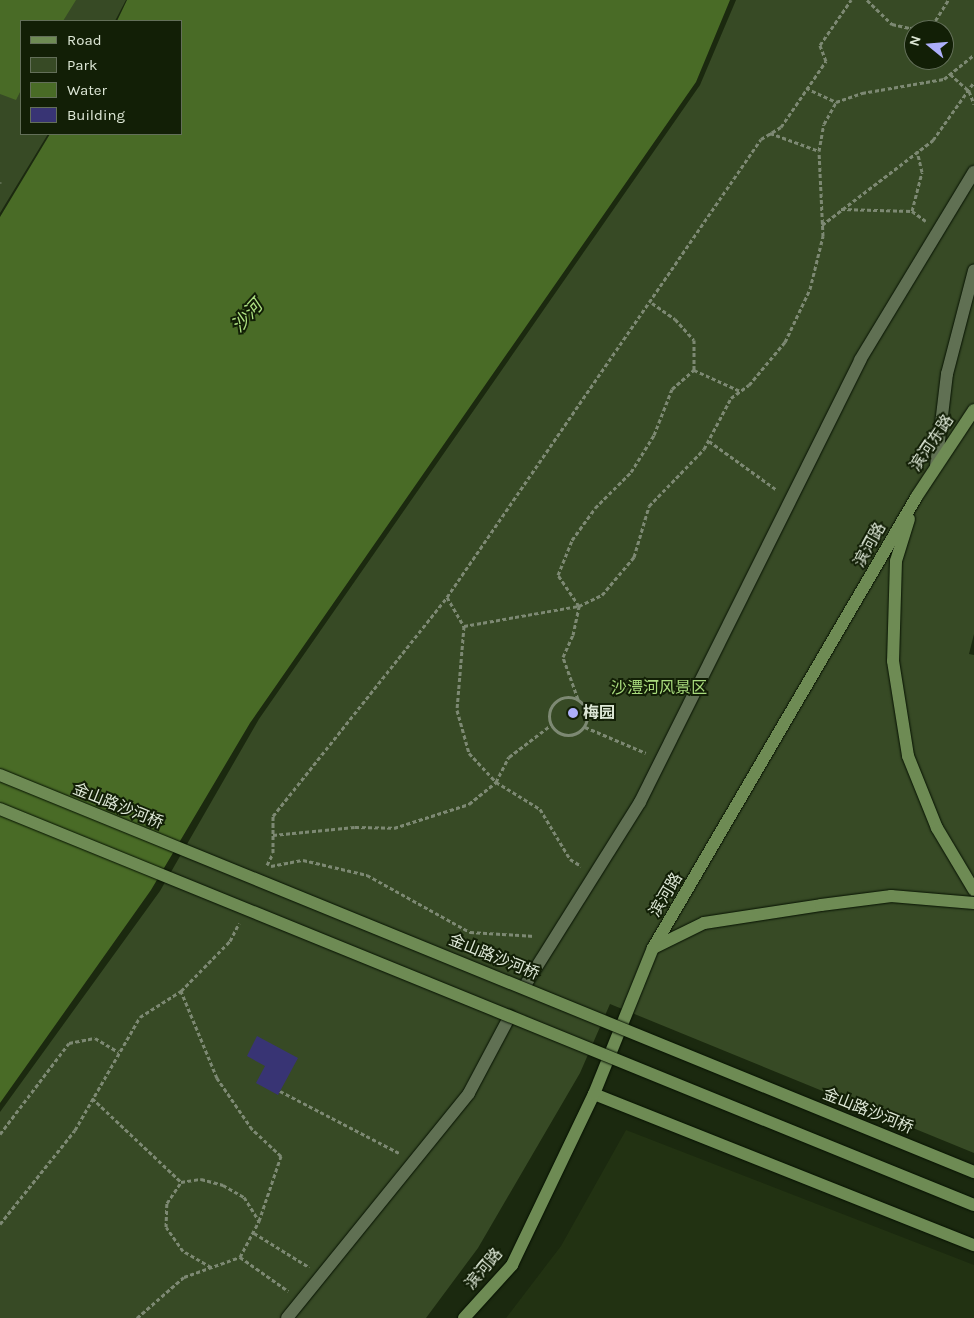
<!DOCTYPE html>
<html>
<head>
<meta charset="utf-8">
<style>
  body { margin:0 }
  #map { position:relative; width:974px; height:1318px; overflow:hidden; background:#1b290f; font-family:Karla,"Noto Sans SC",sans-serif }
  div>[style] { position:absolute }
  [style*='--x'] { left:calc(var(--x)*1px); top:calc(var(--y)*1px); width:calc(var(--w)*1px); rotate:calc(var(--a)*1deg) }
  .built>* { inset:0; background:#223212 }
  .green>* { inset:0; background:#374a25 }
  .water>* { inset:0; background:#496b26 }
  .building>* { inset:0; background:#383474 }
  .path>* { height:3px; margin-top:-1.5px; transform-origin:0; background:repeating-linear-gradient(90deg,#7d8973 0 4px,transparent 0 6.5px) }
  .path>.ring { margin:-1.5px; padding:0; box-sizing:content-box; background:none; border:3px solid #7d8973; border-radius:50% }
  .roads { filter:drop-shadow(0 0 1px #061100) drop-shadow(0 0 1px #061100) }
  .street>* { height:12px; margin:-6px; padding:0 6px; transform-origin:6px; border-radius:6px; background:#607053 }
  .secondary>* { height:12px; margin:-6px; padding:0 6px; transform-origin:6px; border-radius:6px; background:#6e8b54 }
  .bridges { filter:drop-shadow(0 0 1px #061100) drop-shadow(0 0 1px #061100) }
  .secondary-bridge>* { height:12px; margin:-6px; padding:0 6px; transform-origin:6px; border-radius:6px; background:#6e8b54 }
  .dots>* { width:14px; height:14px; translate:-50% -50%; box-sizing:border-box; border:2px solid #121f06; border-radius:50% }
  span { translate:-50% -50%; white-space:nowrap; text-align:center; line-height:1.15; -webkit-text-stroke:4px #121f06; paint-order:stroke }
  .street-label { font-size:16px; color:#dde7d6 }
  .park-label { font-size:16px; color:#a9dc7d }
  .poi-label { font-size:16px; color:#dde7d6; font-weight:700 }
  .left { translate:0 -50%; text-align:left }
  .water-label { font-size:18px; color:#afe283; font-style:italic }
  .legend { position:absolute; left:20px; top:20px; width:162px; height:115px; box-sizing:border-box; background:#121f06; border:1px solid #636f59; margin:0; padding:6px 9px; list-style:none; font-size:15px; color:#dde7d6 }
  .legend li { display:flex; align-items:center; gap:10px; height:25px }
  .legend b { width:25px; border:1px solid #636f59 }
  .north { position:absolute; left:904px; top:20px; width:50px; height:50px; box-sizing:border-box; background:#121f06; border:1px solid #636f59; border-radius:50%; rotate:287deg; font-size:14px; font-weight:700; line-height:20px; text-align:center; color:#dde7d6 }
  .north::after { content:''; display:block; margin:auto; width:18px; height:22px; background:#adaffb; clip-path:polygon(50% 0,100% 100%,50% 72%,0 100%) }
</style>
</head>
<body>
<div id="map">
  <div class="built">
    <i style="clip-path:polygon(626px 1130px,974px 1265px,974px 1318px,506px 1318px,561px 1246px)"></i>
  </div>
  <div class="green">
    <i style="clip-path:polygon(0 0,126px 0,115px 21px,21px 21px,21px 134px,48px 134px,0 213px)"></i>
    <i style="clip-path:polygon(evenodd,736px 0,974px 0,974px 634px,969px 654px,974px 655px,974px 1153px,610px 1004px,580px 1073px,478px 1248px,426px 1318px,0 1318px,0 1112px,160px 891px,259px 719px,700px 85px,736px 0,914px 30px,944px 30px,944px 60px,914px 60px,914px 30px)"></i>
  </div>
  <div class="water">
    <i style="clip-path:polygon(0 0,76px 0,63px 21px,21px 21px,21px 90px,16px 100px,0 94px)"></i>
    <i style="clip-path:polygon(127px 0,730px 0,696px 82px,250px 723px,151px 890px,0 1103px,0 217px,50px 134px,181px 134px,181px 21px,117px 21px)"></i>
  </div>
  <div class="building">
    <i style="clip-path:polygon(257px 1036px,298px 1058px,278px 1095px,256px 1083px,265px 1066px,247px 1056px)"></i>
  </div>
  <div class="path">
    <i style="--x:867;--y:0;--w:35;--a:44"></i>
    <i style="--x:892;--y:24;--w:18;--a:13"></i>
    <i style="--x:910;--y:28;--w:22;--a:-5"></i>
    <i style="--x:932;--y:26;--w:31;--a:-58"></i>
    <i style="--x:950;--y:74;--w:25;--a:42"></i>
    <i style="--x:969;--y:91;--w:14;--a:69"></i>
    <i style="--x:806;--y:88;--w:33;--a:25"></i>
    <i style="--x:770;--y:133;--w:52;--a:20.2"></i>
    <i style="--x:0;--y:182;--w:1;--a:90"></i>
    <i style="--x:841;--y:209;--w:71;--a:1.6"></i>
    <i style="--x:912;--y:211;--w:17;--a:36"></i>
    <i style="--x:912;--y:211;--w:40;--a:-75.6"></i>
    <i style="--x:922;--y:172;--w:22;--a:-103"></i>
    <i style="--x:822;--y:225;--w:140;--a:-37.4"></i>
    <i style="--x:933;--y:140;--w:71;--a:-54.7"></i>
    <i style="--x:652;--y:303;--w:28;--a:35"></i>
    <i style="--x:675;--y:319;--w:28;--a:48"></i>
    <i style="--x:694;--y:340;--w:30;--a:90"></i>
    <i style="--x:709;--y:441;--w:84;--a:35.8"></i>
    <i style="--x:447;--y:597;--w:34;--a:60"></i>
    <i style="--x:464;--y:626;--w:84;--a:94.8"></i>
    <i style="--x:457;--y:710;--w:45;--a:74.4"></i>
    <i style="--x:469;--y:753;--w:40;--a:47"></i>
    <i style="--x:496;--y:782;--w:28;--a:-63"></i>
    <i style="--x:509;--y:757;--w:53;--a:-37.3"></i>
    <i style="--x:464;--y:626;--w:117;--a:-9.9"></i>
    <i style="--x:579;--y:606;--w:37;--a:-124"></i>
    <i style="--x:558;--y:575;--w:38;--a:-68"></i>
    <i style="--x:572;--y:540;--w:39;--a:-54"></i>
    <i style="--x:595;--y:508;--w:51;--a:-45"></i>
    <i style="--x:631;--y:472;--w:44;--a:-58.1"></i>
    <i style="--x:654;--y:435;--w:49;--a:-68.6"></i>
    <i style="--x:672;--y:389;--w:29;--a:-41"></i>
    <i style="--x:694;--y:370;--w:51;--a:24.5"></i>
    <i class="ring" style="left:549px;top:697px;width:35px;height:35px"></i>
    <i style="--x:578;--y:699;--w:45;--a:-109.7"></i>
    <i style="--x:563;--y:657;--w:24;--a:-66"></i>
    <i style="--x:573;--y:635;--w:30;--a:-78"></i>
    <i style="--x:579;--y:606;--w:25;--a:-26"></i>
    <i style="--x:602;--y:595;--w:50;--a:-49.9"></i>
    <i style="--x:634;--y:557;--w:53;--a:-73.6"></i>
    <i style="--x:649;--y:506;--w:79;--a:-46"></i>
    <i style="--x:704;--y:449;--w:58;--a:-62.1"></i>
    <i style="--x:731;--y:398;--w:22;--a:-36"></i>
    <i style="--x:749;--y:385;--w:56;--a:-50.1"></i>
    <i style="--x:785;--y:342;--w:59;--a:-64.7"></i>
    <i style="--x:810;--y:289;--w:55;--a:-76.2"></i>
    <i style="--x:823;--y:236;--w:85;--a:-92.7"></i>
    <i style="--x:819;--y:151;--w:27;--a:-80"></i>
    <i style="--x:824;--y:124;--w:25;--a:-61"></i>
    <i style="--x:836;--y:102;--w:28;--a:-19"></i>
    <i style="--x:862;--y:93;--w:83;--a:-9.7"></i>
    <i style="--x:944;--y:79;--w:38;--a:-39"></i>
    <i style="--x:585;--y:727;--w:66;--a:23.1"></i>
    <i style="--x:273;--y:835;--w:82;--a:-5.6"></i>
    <i style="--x:355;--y:827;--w:39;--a:1"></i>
    <i style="--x:394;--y:828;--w:79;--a:-17.7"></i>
    <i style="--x:469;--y:804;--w:35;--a:-39"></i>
    <i style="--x:496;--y:782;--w:52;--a:31.5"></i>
    <i style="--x:540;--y:809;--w:58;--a:59"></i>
    <i style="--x:570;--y:859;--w:13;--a:32"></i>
    <i style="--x:267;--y:865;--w:13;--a:-63"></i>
    <i style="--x:273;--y:853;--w:37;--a:-90"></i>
    <i style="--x:273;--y:816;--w:280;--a:-51.5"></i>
    <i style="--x:447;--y:597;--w:555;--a:-55.57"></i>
    <i style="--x:761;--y:139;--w:23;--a:-31"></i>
    <i style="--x:781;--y:127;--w:80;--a:-55.7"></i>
    <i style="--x:826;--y:61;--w:17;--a:-111"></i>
    <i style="--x:820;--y:45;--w:55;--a:-55.4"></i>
    <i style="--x:271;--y:866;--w:33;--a:-11"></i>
    <i style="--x:303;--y:860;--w:66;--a:13.2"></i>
    <i style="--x:367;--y:875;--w:118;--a:29"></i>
    <i style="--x:470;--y:932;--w:65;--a:3.5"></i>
    <i style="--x:280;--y:1091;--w:134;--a:27.5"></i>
    <i style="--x:92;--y:1098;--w:122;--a:43.3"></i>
    <i style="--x:0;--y:1134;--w:114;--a:-52.8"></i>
    <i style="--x:69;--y:1043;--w:26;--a:-11"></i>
    <i style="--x:95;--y:1038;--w:27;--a:31"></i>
    <i style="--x:0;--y:1224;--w:120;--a:-51.4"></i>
    <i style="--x:75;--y:1130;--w:130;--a:-60.1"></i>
    <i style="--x:140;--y:1017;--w:49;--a:-32.4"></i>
    <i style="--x:181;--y:991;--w:70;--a:-45.6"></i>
    <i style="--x:230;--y:941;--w:20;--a:-63"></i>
    <i style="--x:254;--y:1233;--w:65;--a:31.7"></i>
    <i style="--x:240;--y:1257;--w:59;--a:35.3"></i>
    <i style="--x:211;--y:1267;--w:32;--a:-150"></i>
    <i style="--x:183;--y:1251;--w:29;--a:-125"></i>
    <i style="--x:166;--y:1227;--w:24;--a:-88"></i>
    <i style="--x:167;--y:1203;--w:25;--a:-56"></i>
    <i style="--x:181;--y:1182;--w:20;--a:-9"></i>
    <i style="--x:201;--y:1179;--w:23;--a:15"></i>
    <i style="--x:223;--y:1185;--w:24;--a:30"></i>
    <i style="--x:244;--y:1197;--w:28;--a:58"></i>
    <i style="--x:137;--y:1318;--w:62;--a:-41.1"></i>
    <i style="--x:184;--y:1277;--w:59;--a:-19.7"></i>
    <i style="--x:240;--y:1257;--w:41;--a:-62.2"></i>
    <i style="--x:259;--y:1221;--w:69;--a:-71.3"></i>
    <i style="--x:281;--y:1156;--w:40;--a:-137"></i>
    <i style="--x:252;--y:1129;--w:62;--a:-124.5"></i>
    <i style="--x:217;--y:1078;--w:94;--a:-112.5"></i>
  </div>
  <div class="roads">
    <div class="street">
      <i style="--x:936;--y:466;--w:93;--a:-83.2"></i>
      <i style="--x:947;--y:374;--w:107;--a:-75.4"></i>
      <i style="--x:524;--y:987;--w:218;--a:-57.9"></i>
      <i style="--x:640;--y:802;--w:494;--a:-63.5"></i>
      <i style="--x:860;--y:360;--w:220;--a:-58.8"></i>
      <i style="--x:287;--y:1318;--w:289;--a:-51"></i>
      <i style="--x:469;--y:1093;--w:87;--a:-62"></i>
    </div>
    <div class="secondary">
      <i style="--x:909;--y:519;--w:44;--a:107.2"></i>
      <i style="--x:896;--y:561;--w:100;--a:91.7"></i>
      <i style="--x:893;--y:661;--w:96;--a:81"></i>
      <i style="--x:908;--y:756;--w:78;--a:68.1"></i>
      <i style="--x:937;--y:828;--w:72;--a:59.2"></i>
      <i style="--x:653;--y:948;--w:57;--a:-26.1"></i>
      <i style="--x:704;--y:923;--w:118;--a:-8.7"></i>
      <i style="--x:821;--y:905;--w:71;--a:-7.3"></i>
      <i style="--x:891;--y:896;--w:83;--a:4.8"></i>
      <i style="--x:594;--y:1094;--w:409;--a:21.7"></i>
      <i style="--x:464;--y:1318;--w:72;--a:-47.8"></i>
      <i style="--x:512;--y:1265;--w:190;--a:-64.4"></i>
      <i style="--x:594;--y:1094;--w:157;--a:-68"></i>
      <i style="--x:653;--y:948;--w:523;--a:-59.71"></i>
      <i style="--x:917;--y:496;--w:103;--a:-56.5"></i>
    </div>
  </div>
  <div class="bridges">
    <div class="secondary-bridge">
      <i style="--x:0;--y:775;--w:1052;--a:22.18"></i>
      <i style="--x:0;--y:809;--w:1051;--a:22.13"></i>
    </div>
  </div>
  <div class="dots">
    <i style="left:573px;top:713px;background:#adaffb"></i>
  </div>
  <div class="street-label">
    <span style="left:932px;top:443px;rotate:-56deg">滨河东路</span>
    <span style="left:870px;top:545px;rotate:-61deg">滨河路</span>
    <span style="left:118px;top:806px;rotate:22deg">金山路沙河桥</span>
    <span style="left:666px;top:895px;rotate:-59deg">滨河路</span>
    <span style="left:494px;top:957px;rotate:22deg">金山路沙河桥</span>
    <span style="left:868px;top:1111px;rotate:22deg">金山路沙河桥</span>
    <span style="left:484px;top:1269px;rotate:-50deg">滨河路</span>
  </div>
  <div class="park-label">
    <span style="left:659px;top:688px">沙澧河风景区</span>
  </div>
  <div class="poi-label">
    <span class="left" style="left:583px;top:713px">梅园</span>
  </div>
  <div class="water-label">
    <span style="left:247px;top:316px;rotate:-48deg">沙河</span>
  </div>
  <ul class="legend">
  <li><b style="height:6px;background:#6e8b54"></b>Road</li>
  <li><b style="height:14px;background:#374a25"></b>Park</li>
  <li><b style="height:14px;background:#496b26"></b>Water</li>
  <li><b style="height:14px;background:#383474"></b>Building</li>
  </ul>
  <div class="north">N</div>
</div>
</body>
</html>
